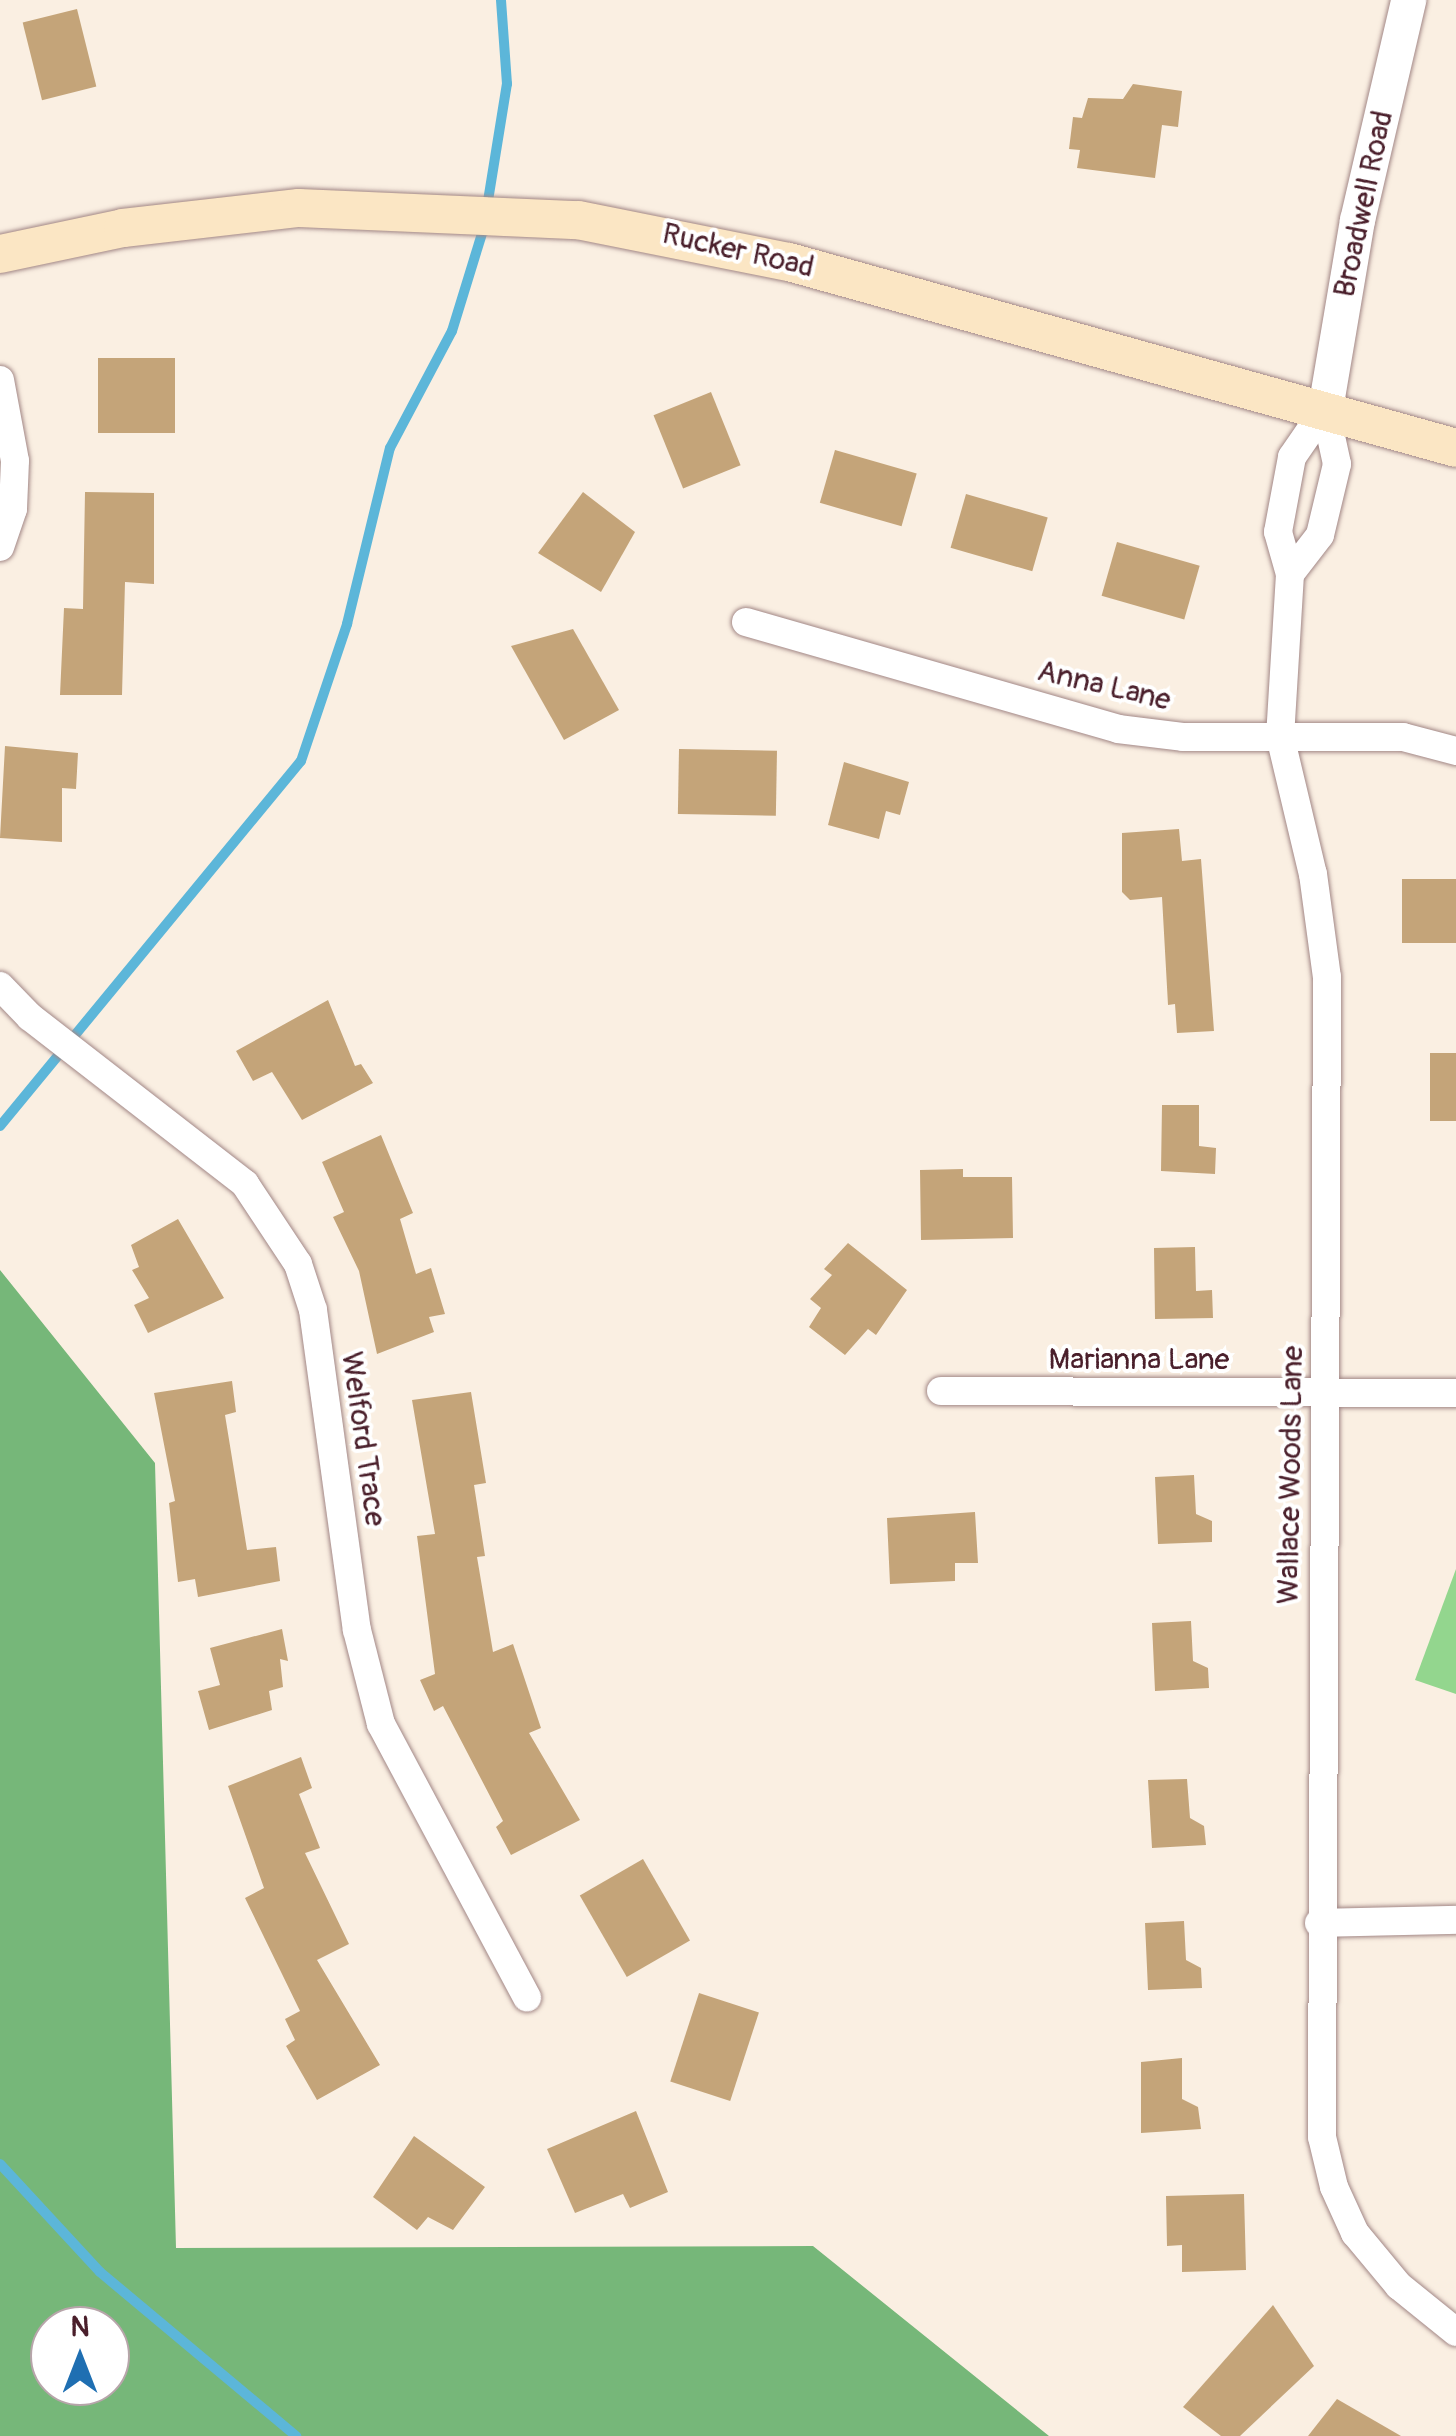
<!DOCTYPE html>
<html>
<head>
<meta charset="utf-8">
<style>
  body { margin:0 }
  #map { position:relative; width:1456px; height:2436px; overflow:hidden; background:#faefe2; font-family:Pangolin,sans-serif }
  div>[style] { position:absolute }
  [style*='--x'] { left:calc(var(--x)*1px); top:calc(var(--y)*1px); width:calc(var(--w)*1px); rotate:calc(var(--a)*1deg) }
  .green>* { inset:0; background:#93d68e }
  .forest>* { inset:0; background:#76b779 }
  .stream>* { height:10px; margin:-5px; padding:0 5px; transform-origin:5px; border-radius:5px; background:#5cb6d9 }
  .building>* { inset:0; background:#c4a479; transform-origin:0 0 }
  .roads { filter:drop-shadow(0 0 2px #a28786) drop-shadow(0 0 2px #a28786) }
  .minor>* { height:28px; margin:-14px; padding:0 14px; transform-origin:14px; border-radius:14px; background:#fff }
  .tertiary>* { height:35px; margin:-17.5px; padding:0 17.5px; transform-origin:17.5px; border-radius:17.5px; background:#fff }
  .secondary>* { height:38px; margin:-19px; padding:0 19px; transform-origin:19px; border-radius:19px; background:#fbe6c4 }
  span { translate:-50% -50%; white-space:nowrap; text-align:center; line-height:1.15; -webkit-text-stroke:8px #fff; paint-order:stroke }
  .street-label { font-size:30px; color:#4a1f2b }
  .north { position:absolute; left:30px; top:2306px; width:100px; height:100px; box-sizing:border-box; background:#fff; border:2px solid #b7a5aa; border-radius:50%; rotate:0deg; font-size:28px; font-weight:700; line-height:40px; text-align:center; color:#4a1f2b }
  .north::after { content:''; display:block; margin:auto; width:35px; height:45px; background:#1f6fb2; clip-path:polygon(50% 0,100% 100%,50% 72%,0 100%) }
</style>
</head>
<body>
<div id="map">
  <div class="green">
    <i style="clip-path:polygon(1456px 1569px,1456px 1694px,1415px 1680px)"></i>
  </div>
  <div class="forest">
    <i style="clip-path:polygon(evenodd,0 1270px,155px 1463px,176px 2248px,813px 2246px,1049px 2436px,0 2436px,0 1270px,50px 2326px,110px 2326px,110px 2386px,50px 2386px,50px 2326px)"></i>
  </div>
  <div class="stream">
    <i style="--x:487;--y:207;--w:125;--a:-80.8"></i>
    <i style="--x:507;--y:84;--w:84;--a:-94.1"></i>
    <i style="--x:0;--y:1126;--w:473;--a:-50.5"></i>
    <i style="--x:301;--y:761;--w:145;--a:-71.4"></i>
    <i style="--x:347;--y:624;--w:181;--a:-76.3"></i>
    <i style="--x:390;--y:448;--w:132;--a:-62.1"></i>
    <i style="--x:452;--y:331;--w:112;--a:-72.9"></i>
    <i style="--x:0;--y:2164;--w:147;--a:47.2"></i>
    <i style="--x:100;--y:2272;--w:256;--a:39.9"></i>
  </div>
  <div class="building">
    <i style="left:77px;top:9px;width:80px;height:56px;rotate:76deg"></i>
    <i style="clip-path:polygon(1133px 84px,1182px 91px,1178px 127px,1162px 125px,1155px 178px,1077px 168px,1080px 150px,1069px 149px,1073px 117px,1082px 118px,1088px 98px,1123px 99px)"></i>
    <i style="left:98px;top:358px;width:77px;height:75px"></i>
    <i style="left:711px;top:392px;width:79px;height:62px;rotate:68deg"></i>
    <i style="left:835px;top:450px;width:85px;height:55px;rotate:16deg"></i>
    <i style="clip-path:polygon(85px 492px,154px 493px,154px 584px,125px 582px,122px 695px,60px 695px,64px 608px,83px 609px)"></i>
    <i style="clip-path:polygon(583px 492px,635px 532px,601px 592px,538px 553px)"></i>
    <i style="left:966px;top:494px;width:85px;height:56px;rotate:16deg"></i>
    <i style="left:1117px;top:542px;width:86px;height:56px;rotate:16deg"></i>
    <i style="clip-path:polygon(573px 629px,619px 710px,564px 740px,511px 646px)"></i>
    <i style="clip-path:polygon(5px 746px,78px 753px,76px 789px,62px 788px,62px 842px,0 838px)"></i>
    <i style="left:679px;top:749px;width:98px;height:65px;rotate:1deg"></i>
    <i style="clip-path:polygon(844px 762px,909px 782px,900px 815px,886px 811px,879px 839px,828px 825px)"></i>
    <i style="clip-path:polygon(1179px 829px,1182px 861px,1201px 859px,1214px 1031px,1177px 1033px,1175px 1004px,1168px 1005px,1162px 897px,1130px 900px,1122px 892px,1122px 833px)"></i>
    <i style="left:1402px;top:879px;width:54px;height:64px"></i>
    <i style="clip-path:polygon(328px 1000px,355px 1066px,361px 1064px,373px 1083px,302px 1120px,272px 1072px,253px 1081px,236px 1051px)"></i>
    <i style="left:1456px;top:1053px;width:68px;height:26px;rotate:90deg"></i>
    <i style="clip-path:polygon(1162px 1105px,1199px 1105px,1199px 1146px,1216px 1148px,1215px 1174px,1161px 1171px)"></i>
    <i style="clip-path:polygon(381px 1135px,413px 1213px,400px 1219px,416px 1274px,431px 1268px,445px 1314px,429px 1317px,434px 1332px,377px 1354px,359px 1271px,333px 1217px,344px 1212px,322px 1162px)"></i>
    <i style="clip-path:polygon(963px 1169px,963px 1177px,1012px 1177px,1013px 1238px,921px 1240px,920px 1170px)"></i>
    <i style="clip-path:polygon(178px 1219px,224px 1298px,148px 1333px,134px 1305px,149px 1298px,132px 1270px,139px 1267px,131px 1245px)"></i>
    <i style="clip-path:polygon(848px 1243px,907px 1290px,876px 1335px,868px 1329px,845px 1355px,809px 1327px,821px 1308px,810px 1299px,832px 1275px,824px 1269px)"></i>
    <i style="clip-path:polygon(1195px 1247px,1196px 1291px,1212px 1290px,1213px 1318px,1155px 1319px,1154px 1248px)"></i>
    <i style="clip-path:polygon(232px 1381px,236px 1412px,225px 1415px,247px 1550px,276px 1547px,280px 1581px,198px 1597px,195px 1579px,178px 1582px,169px 1503px,175px 1501px,154px 1393px)"></i>
    <i style="clip-path:polygon(471px 1392px,486px 1483px,474px 1485px,485px 1556px,477px 1557px,493px 1652px,513px 1644px,541px 1728px,529px 1733px,580px 1820px,511px 1855px,496px 1827px,503px 1821px,443px 1706px,434px 1711px,420px 1680px,435px 1674px,417px 1536px,435px 1534px,412px 1400px)"></i>
    <i style="clip-path:polygon(1194px 1475px,1196px 1514px,1212px 1521px,1212px 1542px,1158px 1544px,1155px 1477px)"></i>
    <i style="clip-path:polygon(975px 1512px,978px 1563px,955px 1563px,955px 1581px,890px 1584px,887px 1518px)"></i>
    <i style="clip-path:polygon(1191px 1621px,1193px 1661px,1208px 1668px,1209px 1688px,1155px 1691px,1152px 1623px)"></i>
    <i style="clip-path:polygon(282px 1629px,288px 1661px,280px 1659px,283px 1687px,269px 1691px,272px 1710px,209px 1730px,198px 1691px,220px 1685px,210px 1648px)"></i>
    <i style="clip-path:polygon(301px 1757px,312px 1788px,299px 1794px,320px 1848px,305px 1853px,349px 1944px,317px 1960px,380px 2065px,317px 2100px,286px 2046px,295px 2040px,285px 2019px,300px 2011px,245px 1898px,264px 1888px,228px 1786px)"></i>
    <i style="clip-path:polygon(1187px 1779px,1190px 1818px,1204px 1826px,1206px 1845px,1152px 1848px,1148px 1780px)"></i>
    <i style="left:643px;top:1859px;width:94px;height:73px;rotate:60deg"></i>
    <i style="clip-path:polygon(1184px 1921px,1186px 1960px,1201px 1968px,1202px 1988px,1148px 1990px,1145px 1923px)"></i>
    <i style="left:699px;top:1993px;width:63px;height:93px;rotate:18deg"></i>
    <i style="clip-path:polygon(1182px 2058px,1182px 2099px,1198px 2107px,1201px 2129px,1141px 2133px,1141px 2062px)"></i>
    <i style="clip-path:polygon(636px 2111px,668px 2192px,630px 2208px,623px 2194px,575px 2213px,547px 2149px)"></i>
    <i style="clip-path:polygon(414px 2136px,485px 2187px,453px 2230px,428px 2217px,417px 2230px,373px 2197px)"></i>
    <i style="clip-path:polygon(1244px 2194px,1246px 2270px,1182px 2272px,1182px 2245px,1167px 2246px,1166px 2196px)"></i>
    <i style="clip-path:polygon(1273px 2305px,1314px 2366px,1240px 2436px,1221px 2436px,1183px 2407px)"></i>
    <i style="clip-path:polygon(1337px 2399px,1401px 2436px,1308px 2436px)"></i>
  </div>
  <div class="roads">
    <div class="minor">
      <i style="--x:0;--y:380;--w:82;--a:79.5"></i>
      <i style="--x:15;--y:461;--w:48;--a:92.4"></i>
      <i style="--x:13;--y:509;--w:40;--a:108.9"></i>
      <i style="--x:1325;--y:409;--w:58;--a:124.5"></i>
      <i style="--x:1292;--y:457;--w:76;--a:100.6"></i>
      <i style="--x:1278;--y:532;--w:44;--a:74.1"></i>
      <i style="--x:1290;--y:574;--w:162;--a:93.5"></i>
      <i style="--x:1280;--y:736;--w:142;--a:76.6"></i>
      <i style="--x:1313;--y:874;--w:104;--a:82.3"></i>
      <i style="--x:1327;--y:977;--w:1160;--a:90.25"></i>
      <i style="--x:1322;--y:2137;--w:51;--a:76.5"></i>
      <i style="--x:1334;--y:2187;--w:51;--a:65.5"></i>
      <i style="--x:1355;--y:2233;--w:69;--a:50.3"></i>
      <i style="--x:1399;--y:2286;--w:73;--a:38.9"></i>
      <i style="--x:1290;--y:574;--w:49;--a:-52.4"></i>
      <i style="--x:1320;--y:535;--w:73;--a:-76.5"></i>
      <i style="--x:1337;--y:464;--w:56;--a:-102.3"></i>
      <i style="--x:746;--y:622;--w:387;--a:16"></i>
      <i style="--x:1118;--y:729;--w:65;--a:7"></i>
      <i style="--x:1183;--y:737;--w:220;--a:0"></i>
      <i style="--x:1403;--y:737;--w:55;--a:14.8"></i>
      <i style="--x:0;--y:986;--w:43;--a:45.9"></i>
      <i style="--x:30;--y:1017;--w:272;--a:37.8"></i>
      <i style="--x:245;--y:1184;--w:96;--a:56.5"></i>
      <i style="--x:298;--y:1264;--w:48;--a:71.9"></i>
      <i style="--x:313;--y:1310;--w:323;--a:82.2"></i>
      <i style="--x:357;--y:1630;--w:97;--a:75.7"></i>
      <i style="--x:381;--y:1724;--w:310;--a:61.9"></i>
      <i style="--x:941;--y:1391;--w:515;--a:0.22"></i>
      <i style="--x:1319;--y:1923;--w:137;--a:-1.3"></i>
    </div>
    <div class="tertiary">
      <i style="--x:1325;--y:409;--w:192;--a:-80.4"></i>
      <i style="--x:1357;--y:220;--w:226;--a:-76.9"></i>
    </div>
    <div class="secondary">
      <i style="--x:0;--y:254;--w:126;--a:-11.9"></i>
      <i style="--x:123;--y:228;--w:177;--a:-6.5"></i>
      <i style="--x:299;--y:208;--w:279;--a:2.5"></i>
      <i style="--x:578;--y:220;--w:215;--a:11.3"></i>
      <i style="--x:789;--y:262;--w:692;--a:15.58"></i>
    </div>
  </div>
  <div class="street-label">
    <span style="left:1364px;top:204px;rotate:-78deg">Broadwell Road</span>
    <span style="left:738px;top:251px;rotate:13deg">Rucker Road</span>
    <span style="left:1104px;top:686px;rotate:13deg">Anna Lane</span>
    <span style="left:1139px;top:1360px">Marianna Lane</span>
    <span style="left:363px;top:1439px;rotate:82deg">Welford Trace</span>
    <span style="left:1291px;top:1475px;rotate:-89deg">Wallace Woods Lane</span>
  </div>
  <div class="north">N</div>
</div>
</body>
</html>
